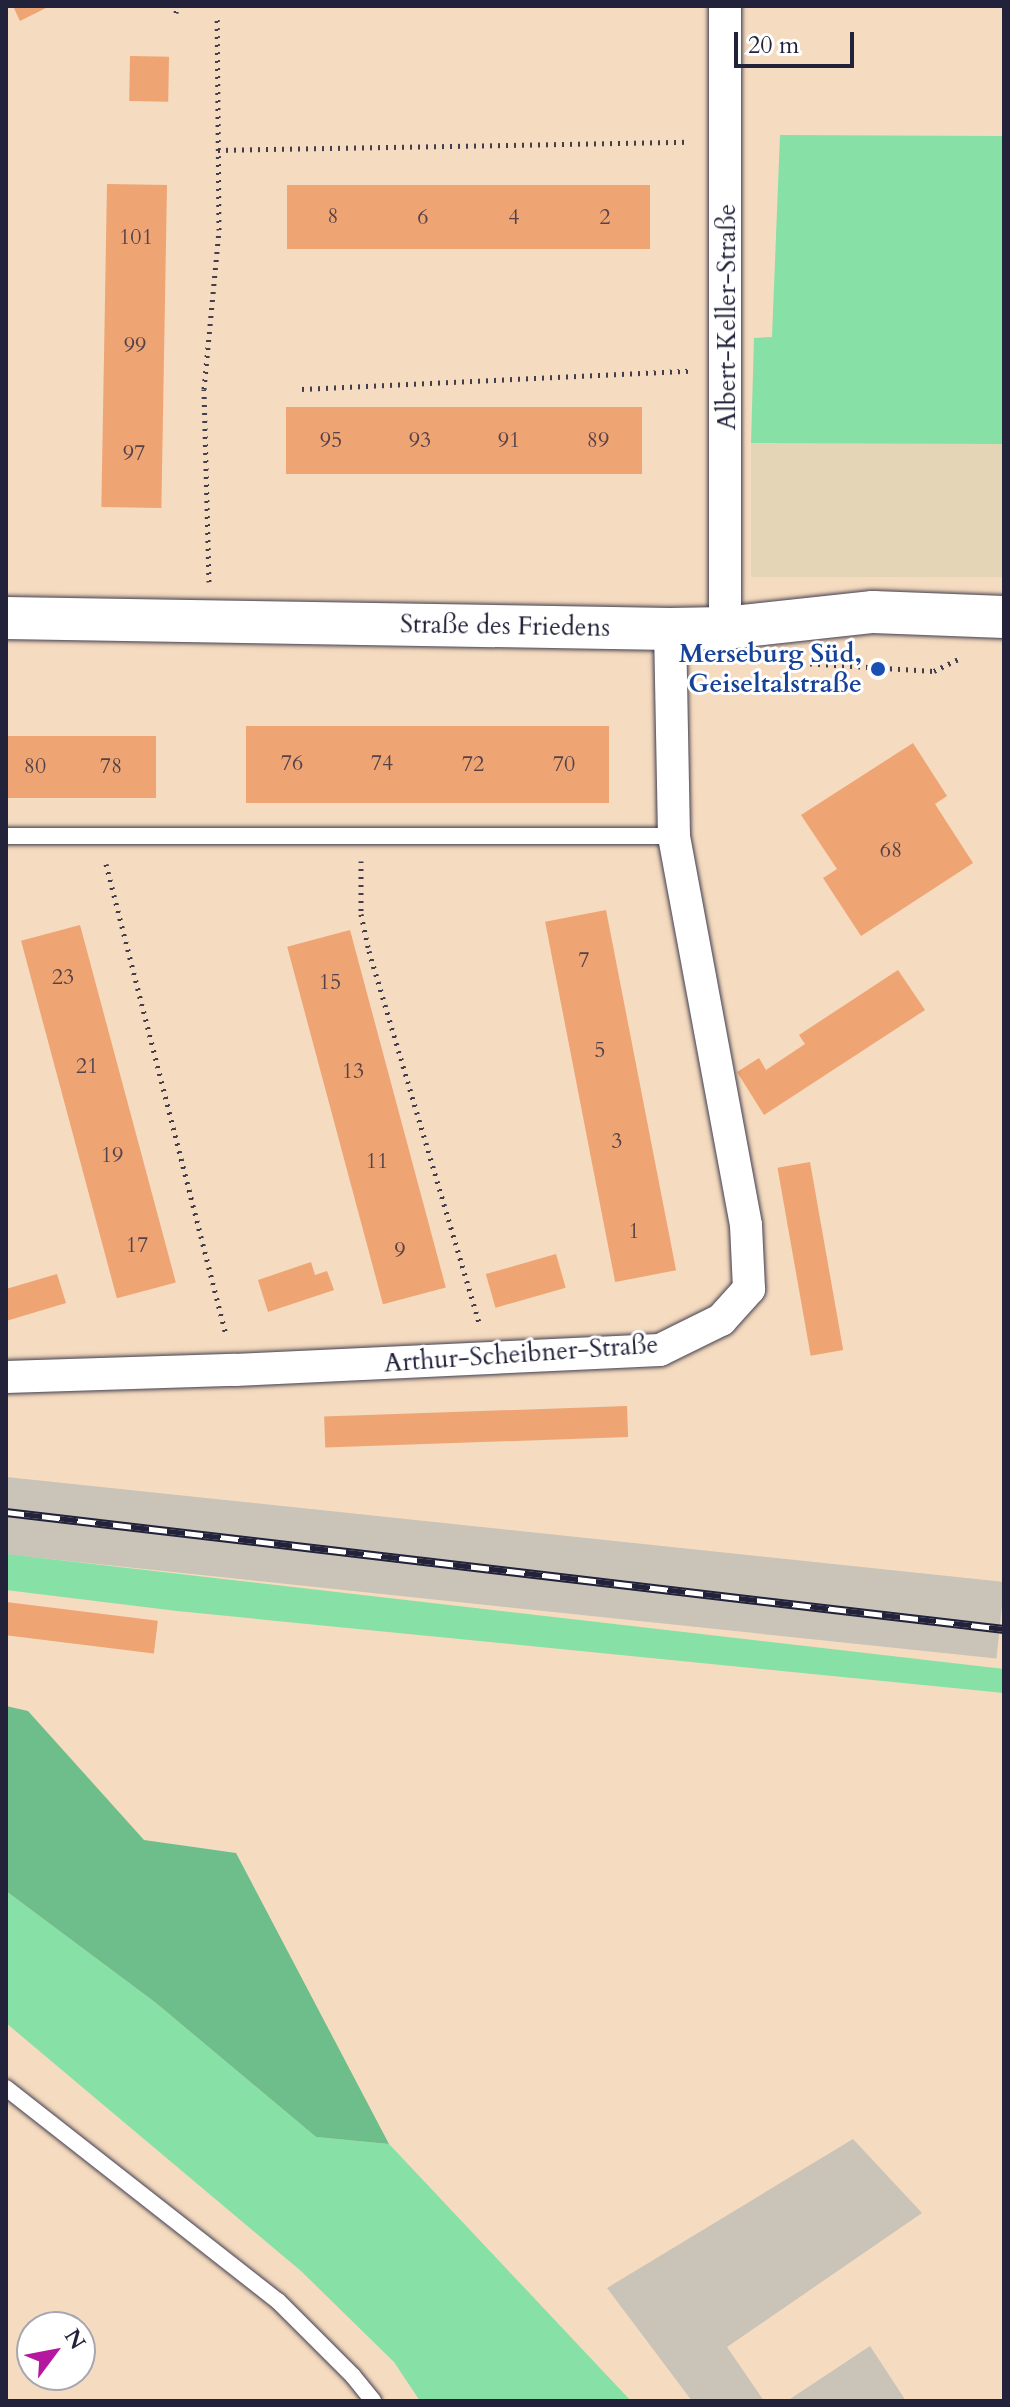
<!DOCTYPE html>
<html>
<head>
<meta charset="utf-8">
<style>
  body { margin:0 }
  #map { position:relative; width:1010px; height:2407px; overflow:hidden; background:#f5dbbf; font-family:Cardo,serif }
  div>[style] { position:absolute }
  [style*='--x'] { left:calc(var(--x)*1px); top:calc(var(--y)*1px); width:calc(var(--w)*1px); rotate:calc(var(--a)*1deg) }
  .built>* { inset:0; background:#e4d5b7; transform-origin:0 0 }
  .industrial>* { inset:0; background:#c9c3b8; transform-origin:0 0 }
  .green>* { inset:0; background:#87e0a5 }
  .forest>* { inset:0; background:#6dbe8a }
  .building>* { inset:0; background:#eea473; transform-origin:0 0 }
  .path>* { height:5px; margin-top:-2.5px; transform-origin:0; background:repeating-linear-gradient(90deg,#423e4f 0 2px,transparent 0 8px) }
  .roads { filter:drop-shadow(0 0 2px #423e4f) drop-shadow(0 0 2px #423e4f) }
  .service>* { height:16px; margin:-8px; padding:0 8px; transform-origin:8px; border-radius:8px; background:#fff }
  .minor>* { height:32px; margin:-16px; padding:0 16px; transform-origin:16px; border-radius:16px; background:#fff }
  .tertiary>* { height:42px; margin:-21px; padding:0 21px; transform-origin:21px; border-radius:21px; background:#fff }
  .rail>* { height:9px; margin-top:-4.5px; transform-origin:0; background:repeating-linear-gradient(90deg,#fff 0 18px,#22223b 0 36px); box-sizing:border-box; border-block:2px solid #22223b }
  .dots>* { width:22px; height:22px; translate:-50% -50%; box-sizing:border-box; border:4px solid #fff; border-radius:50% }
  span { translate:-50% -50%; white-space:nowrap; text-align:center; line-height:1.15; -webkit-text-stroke:6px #fff; paint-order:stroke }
  .number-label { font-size:22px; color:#554249 }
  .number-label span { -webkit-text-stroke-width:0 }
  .street-label { font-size:26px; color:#22223b }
  .transit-label { font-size:26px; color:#164399; font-weight:700 }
  .right { translate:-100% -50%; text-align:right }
  .frame { position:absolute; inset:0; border:8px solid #22223b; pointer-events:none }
  .north { position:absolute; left:16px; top:2311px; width:80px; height:80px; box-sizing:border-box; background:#fff; border:2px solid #a7a7b1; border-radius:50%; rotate:58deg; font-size:22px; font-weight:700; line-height:32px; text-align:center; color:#22223b }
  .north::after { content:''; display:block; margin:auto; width:28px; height:36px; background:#b5179e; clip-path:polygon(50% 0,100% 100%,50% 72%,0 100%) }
  .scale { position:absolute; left:734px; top:32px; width:120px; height:36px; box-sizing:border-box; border:4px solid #22223b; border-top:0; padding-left:10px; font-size:24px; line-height:28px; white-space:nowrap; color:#22223b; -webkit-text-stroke:6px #fff; paint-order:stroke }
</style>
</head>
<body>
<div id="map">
  <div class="built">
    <i style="left:751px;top:443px;width:253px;height:134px"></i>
  </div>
  <div class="industrial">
    <i style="left:6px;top:1477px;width:1004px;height:77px;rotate:6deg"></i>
    <i style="clip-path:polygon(853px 2139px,922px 2213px,727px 2347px,764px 2401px,692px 2401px,607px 2288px)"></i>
    <i style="clip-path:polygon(870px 2346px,906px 2401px,787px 2401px)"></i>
  </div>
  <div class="green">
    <i style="clip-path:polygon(780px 135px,1004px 136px,1004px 444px,751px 443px,754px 338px,772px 337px)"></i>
    <i style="clip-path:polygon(6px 1554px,1004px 1669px,1004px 1693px,177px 1611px,6px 1590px)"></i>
    <i style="clip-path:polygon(6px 1891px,156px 2003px,316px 2137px,389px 2144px,631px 2401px,420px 2401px,394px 2362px,301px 2271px,6px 2023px)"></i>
  </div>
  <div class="forest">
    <i style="clip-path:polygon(6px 1706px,28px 1711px,144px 1840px,236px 1853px,389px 2144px,316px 2137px,156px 2003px,6px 1891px)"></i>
  </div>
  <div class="building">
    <i style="clip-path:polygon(13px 6px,50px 6px,20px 21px)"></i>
    <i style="left:130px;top:56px;width:39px;height:45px;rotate:1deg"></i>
    <i style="left:107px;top:184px;width:60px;height:323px;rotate:1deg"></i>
    <i style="left:287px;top:185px;width:363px;height:64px"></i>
    <i style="left:642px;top:407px;width:67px;height:356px;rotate:90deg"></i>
    <i style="left:246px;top:726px;width:363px;height:77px"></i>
    <i style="left:6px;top:736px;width:150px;height:62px"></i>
    <i style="clip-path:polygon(913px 743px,947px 796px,935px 804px,973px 863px,861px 936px,823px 878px,837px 869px,801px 815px)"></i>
    <i style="left:606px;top:910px;width:367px;height:62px;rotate:79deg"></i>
    <i style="left:80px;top:925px;width:370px;height:61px;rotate:75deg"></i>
    <i style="left:350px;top:930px;width:370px;height:65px;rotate:75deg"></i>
    <i style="clip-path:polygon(898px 970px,925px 1010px,764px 1115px,737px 1072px,759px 1058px,766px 1070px,805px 1044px,799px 1035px)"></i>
    <i style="left:810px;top:1162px;width:191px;height:33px;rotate:80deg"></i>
    <i style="left:556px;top:1254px;width:35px;height:73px;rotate:74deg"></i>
    <i style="clip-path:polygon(311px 1262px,315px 1275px,327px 1271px,334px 1290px,268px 1312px,258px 1280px)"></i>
    <i style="clip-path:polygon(57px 1274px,66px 1303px,6px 1321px,6px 1289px)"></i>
    <i style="left:627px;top:1406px;width:31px;height:303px;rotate:88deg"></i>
    <i style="left:6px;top:1602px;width:153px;height:33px;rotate:7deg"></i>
  </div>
  <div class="path">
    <i style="--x:176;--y:13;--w:7;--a:-82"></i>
    <i style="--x:218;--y:150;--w:470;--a:-1"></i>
    <i style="--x:302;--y:389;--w:388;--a:-2.7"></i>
    <i style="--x:209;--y:582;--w:193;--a:-91.5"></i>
    <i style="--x:204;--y:389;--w:160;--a:-84.6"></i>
    <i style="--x:219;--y:230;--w:214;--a:-90.5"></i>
    <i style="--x:802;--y:663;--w:132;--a:3.5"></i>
    <i style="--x:934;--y:671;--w:30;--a:-26"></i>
    <i style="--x:361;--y:861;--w:53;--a:90"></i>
    <i style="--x:361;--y:914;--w:38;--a:78"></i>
    <i style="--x:369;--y:951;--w:388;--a:73.5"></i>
    <i style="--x:106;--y:864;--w:486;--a:75.7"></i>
  </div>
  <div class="roads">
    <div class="service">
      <i style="--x:6;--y:836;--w:668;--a:0"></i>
      <i style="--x:6;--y:2088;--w:345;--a:38.1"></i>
      <i style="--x:278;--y:2301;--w:106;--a:45"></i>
      <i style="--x:353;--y:2376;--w:32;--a:51"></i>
    </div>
    <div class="minor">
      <i style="--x:725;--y:628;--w:622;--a:-90"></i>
      <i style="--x:6;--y:1377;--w:229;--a:-1.8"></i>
      <i style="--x:235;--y:1370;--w:425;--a:-2.7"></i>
      <i style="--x:660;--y:1350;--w:68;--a:-26.2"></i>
      <i style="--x:721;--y:1320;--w:42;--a:-47.9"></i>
      <i style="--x:749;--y:1289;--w:64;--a:-92.7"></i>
      <i style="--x:746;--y:1225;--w:396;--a:-100.5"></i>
      <i style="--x:674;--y:836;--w:207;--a:-91.1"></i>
    </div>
    <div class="tertiary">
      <i style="--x:6;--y:618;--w:664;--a:0.95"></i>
      <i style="--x:670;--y:629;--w:55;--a:-1"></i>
      <i style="--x:725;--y:628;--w:149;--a:-6.2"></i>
      <i style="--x:873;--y:612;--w:131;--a:2.2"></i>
    </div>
  </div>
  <div class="rail">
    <i style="--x:6;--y:1512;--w:1005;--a:6.69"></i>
  </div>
  <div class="dots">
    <i style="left:878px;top:669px;background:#1a4fb4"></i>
  </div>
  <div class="number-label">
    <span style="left:333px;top:217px">8</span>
    <span style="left:423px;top:218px">6</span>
    <span style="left:514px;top:218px">4</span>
    <span style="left:605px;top:218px">2</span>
    <span style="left:136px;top:238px">101</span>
    <span style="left:135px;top:346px">99</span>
    <span style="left:331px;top:441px">95</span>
    <span style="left:420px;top:441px">93</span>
    <span style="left:509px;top:441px">91</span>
    <span style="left:598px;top:441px">89</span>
    <span style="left:134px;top:454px">97</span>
    <span style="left:292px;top:764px">76</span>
    <span style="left:382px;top:764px">74</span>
    <span style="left:473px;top:765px">72</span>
    <span style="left:564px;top:765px">70</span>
    <span style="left:35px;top:767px">80</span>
    <span style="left:111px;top:767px">78</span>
    <span style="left:891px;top:851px">68</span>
    <span style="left:584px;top:961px">7</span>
    <span style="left:63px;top:978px">23</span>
    <span style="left:330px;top:983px">15</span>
    <span style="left:600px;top:1051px">5</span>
    <span style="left:87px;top:1067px">21</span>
    <span style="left:353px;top:1072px">13</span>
    <span style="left:617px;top:1142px">3</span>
    <span style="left:112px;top:1156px">19</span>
    <span style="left:377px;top:1162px">11</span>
    <span style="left:634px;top:1232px">1</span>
    <span style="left:137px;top:1246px">17</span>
    <span style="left:400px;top:1251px">9</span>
  </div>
  <div class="street-label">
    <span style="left:727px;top:317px;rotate:-90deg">Albert-Keller-Straße</span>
    <span style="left:505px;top:626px;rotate:1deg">Straße des Friedens</span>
    <span style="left:521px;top:1354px;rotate:-4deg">Arthur-Scheibner-Straße</span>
  </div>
  <div class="transit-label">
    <span class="right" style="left:862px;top:669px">Merseburg Süd,<br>Geiseltalstraße</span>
  </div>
  <div class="frame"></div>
  <div class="north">N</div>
  <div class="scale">20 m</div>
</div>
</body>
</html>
